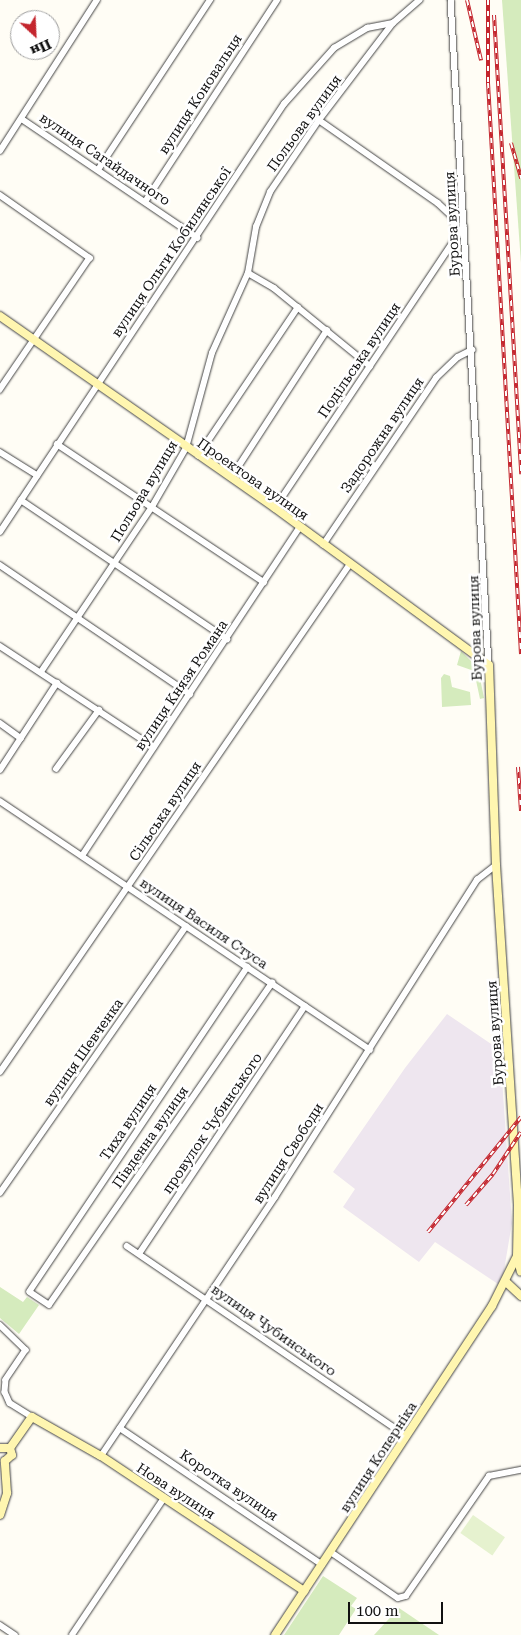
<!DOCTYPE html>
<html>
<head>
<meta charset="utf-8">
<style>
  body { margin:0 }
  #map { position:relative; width:521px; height:1635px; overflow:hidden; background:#fffdf5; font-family:"Roboto Serif",serif }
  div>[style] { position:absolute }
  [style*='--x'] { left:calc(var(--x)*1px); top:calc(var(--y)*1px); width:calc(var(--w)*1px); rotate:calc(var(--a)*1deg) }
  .industrial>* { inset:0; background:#eee6ef }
  .green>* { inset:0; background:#d5ebbd }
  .pitch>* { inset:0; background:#e6f2cf; transform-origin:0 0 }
  .roads { filter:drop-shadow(0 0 1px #444) drop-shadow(0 0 1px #444) }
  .street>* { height:5.5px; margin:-2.75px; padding:0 2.75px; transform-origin:2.75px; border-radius:2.75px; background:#fff }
  .secondary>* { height:8px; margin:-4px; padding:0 4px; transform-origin:4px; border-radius:4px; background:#fff6b0 }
  .rail>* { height:4px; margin-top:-2px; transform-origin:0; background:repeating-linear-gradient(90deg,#fff 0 5.5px,#c4262e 0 11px); box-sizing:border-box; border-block:1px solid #c4262e }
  span { translate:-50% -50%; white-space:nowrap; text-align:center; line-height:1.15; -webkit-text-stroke:5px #fff; paint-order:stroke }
  .street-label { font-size:14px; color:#111 }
  .north { position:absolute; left:10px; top:10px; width:50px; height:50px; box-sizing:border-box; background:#fff; border:1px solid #a0a0a0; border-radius:50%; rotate:155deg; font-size:14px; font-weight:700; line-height:20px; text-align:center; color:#111 }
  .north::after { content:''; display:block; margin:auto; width:18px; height:22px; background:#c4262e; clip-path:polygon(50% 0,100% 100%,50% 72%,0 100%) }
  .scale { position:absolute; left:348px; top:1602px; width:95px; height:22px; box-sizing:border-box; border:2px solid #111; border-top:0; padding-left:6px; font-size:15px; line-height:18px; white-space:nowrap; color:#111; -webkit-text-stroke:4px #fff; paint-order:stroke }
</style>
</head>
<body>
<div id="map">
  <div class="industrial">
    <i style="clip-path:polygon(447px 1014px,500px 1050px,512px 1223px,503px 1276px,498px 1284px,435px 1242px,419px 1262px,343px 1207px,355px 1189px,333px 1172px,405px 1068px)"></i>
  </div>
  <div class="green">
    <i style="clip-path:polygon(502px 0,521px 0,521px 263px)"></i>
    <i style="clip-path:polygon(461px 651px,478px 668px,484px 698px,480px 699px,474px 671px,457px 665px)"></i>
    <i style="clip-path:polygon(444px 674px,450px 676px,452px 687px,470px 692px,471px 705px,442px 707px,441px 678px)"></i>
    <i style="clip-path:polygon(0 1287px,23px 1302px,27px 1297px,39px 1305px,19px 1334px,0 1318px)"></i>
    <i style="clip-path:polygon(323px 1576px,357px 1598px,351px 1606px,356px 1609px,339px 1635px,284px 1635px)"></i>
    <i style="clip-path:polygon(399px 1608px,439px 1635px,374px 1635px)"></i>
  </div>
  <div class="pitch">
    <i style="left:473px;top:1515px;width:39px;height:22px;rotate:35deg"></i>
  </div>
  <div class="roads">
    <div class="street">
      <i style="--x:451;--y:0;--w:666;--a:86.73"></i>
      <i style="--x:22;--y:119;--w:212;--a:34.1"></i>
      <i style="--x:319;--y:120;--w:145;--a:34.9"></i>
      <i style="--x:438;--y:203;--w:19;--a:43"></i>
      <i style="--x:452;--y:216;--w:21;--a:73"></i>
      <i style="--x:0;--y:151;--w:179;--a:-57.3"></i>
      <i style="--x:98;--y:170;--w:204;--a:-56.6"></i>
      <i style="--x:0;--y:195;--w:110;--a:35"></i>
      <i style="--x:90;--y:258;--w:160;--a:124.3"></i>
      <i style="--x:145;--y:202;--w:241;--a:-56.8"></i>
      <i style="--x:248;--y:273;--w:30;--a:30"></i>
      <i style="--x:274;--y:288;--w:124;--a:39.1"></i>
      <i style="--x:57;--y:444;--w:249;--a:33.7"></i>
      <i style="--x:0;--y:452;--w:44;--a:31.9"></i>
      <i style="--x:198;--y:456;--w:179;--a:-56.1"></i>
      <i style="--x:231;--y:478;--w:176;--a:-57"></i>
      <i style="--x:21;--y:500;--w:249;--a:34"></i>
      <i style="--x:275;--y:508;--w:339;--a:-56.2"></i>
      <i style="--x:0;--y:532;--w:514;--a:-56.43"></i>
      <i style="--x:284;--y:104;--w:75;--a:-48.2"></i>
      <i style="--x:334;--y:48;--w:39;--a:-31"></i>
      <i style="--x:367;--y:28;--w:26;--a:-11"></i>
      <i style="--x:323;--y:545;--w:202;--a:-55.9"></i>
      <i style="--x:436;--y:378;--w:30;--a:-44"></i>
      <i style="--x:458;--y:357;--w:16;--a:-27"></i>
      <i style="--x:0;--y:565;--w:230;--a:34.2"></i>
      <i style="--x:0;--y:646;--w:184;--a:33.3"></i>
      <i style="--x:41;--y:672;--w:199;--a:-56.1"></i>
      <i style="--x:152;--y:507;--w:68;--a:-60"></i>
      <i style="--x:186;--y:448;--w:98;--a:-74.7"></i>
      <i style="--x:212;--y:353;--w:88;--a:-65.8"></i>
      <i style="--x:248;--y:273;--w:47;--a:-80.1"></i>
      <i style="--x:256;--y:227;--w:38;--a:-68"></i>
      <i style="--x:270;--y:192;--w:87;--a:-55.8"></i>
      <i style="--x:319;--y:120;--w:122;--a:-52.7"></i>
      <i style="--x:393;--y:23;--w:35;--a:-41"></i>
      <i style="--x:0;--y:723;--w:26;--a:36"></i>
      <i style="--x:56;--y:769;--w:73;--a:-53.9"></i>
      <i style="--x:0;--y:770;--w:104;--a:-56.8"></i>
      <i style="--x:0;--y:801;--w:446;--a:33.9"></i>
      <i style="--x:82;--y:856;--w:395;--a:-56.5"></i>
      <i style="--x:248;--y:967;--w:391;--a:123.9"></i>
      <i style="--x:30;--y:1292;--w:23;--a:34"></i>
      <i style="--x:49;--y:1305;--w:392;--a:-55.3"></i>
      <i style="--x:0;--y:1072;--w:617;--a:-55.43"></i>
      <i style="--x:0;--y:1193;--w:325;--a:-55.1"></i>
      <i style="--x:127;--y:1246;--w:338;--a:34.2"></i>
      <i style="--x:139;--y:1254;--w:298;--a:-56.2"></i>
      <i style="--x:0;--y:1325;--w:36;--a:44"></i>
      <i style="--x:26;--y:1350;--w:36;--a:124"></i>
      <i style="--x:6;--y:1380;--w:12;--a:95"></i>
      <i style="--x:5;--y:1392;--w:12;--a:66"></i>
      <i style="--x:10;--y:1403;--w:26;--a:32"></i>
      <i style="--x:120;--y:1428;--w:244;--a:34"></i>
      <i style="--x:101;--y:1456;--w:312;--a:-56.1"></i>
      <i style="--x:275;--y:1197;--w:376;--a:-57.5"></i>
      <i style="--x:477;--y:880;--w:24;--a:-38"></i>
      <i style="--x:331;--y:1552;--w:81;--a:34.5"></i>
      <i style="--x:398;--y:1598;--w:8;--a:-14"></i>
      <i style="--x:406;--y:1596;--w:146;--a:-55.3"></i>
      <i style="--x:489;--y:1476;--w:33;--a:-11"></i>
      <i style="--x:0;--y:1625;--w:18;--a:34"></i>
      <i style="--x:72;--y:1635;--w:165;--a:-56.1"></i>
    </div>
    <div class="secondary">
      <i style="--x:0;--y:316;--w:335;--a:34.9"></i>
      <i style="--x:275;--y:508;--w:265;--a:36.3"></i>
      <i style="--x:489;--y:665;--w:200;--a:88"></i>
      <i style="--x:496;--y:865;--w:341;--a:86.3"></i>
      <i style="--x:518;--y:1205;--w:51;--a:91.1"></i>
      <i style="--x:517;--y:1256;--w:16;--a:76"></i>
      <i style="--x:505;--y:1281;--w:22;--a:43"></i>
      <i style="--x:0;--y:1448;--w:10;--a:0"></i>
      <i style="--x:10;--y:1448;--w:38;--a:-55"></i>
      <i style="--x:32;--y:1417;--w:79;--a:29.5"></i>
      <i style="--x:101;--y:1456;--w:244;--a:33.6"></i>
      <i style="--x:5;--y:1461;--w:9;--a:-41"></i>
      <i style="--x:12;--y:1455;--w:7;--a:-106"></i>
      <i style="--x:0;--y:1515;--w:23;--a:-72"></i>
      <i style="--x:7;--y:1493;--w:32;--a:-94"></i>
      <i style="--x:275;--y:1635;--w:394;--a:-56.6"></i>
      <i style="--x:492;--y:1306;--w:56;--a:-63.4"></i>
    </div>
  </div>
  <div class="rail">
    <i style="--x:467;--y:0;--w:62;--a:76.9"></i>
    <i style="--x:488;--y:0;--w:83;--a:90"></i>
    <i style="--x:488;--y:83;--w:572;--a:86.69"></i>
    <i style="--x:494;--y:15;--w:460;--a:86.6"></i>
    <i style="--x:511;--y:143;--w:37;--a:74"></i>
    <i style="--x:518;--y:767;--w:44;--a:86.1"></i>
    <i style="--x:466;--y:1205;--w:41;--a:-48.9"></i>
    <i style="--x:493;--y:1174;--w:50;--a:-56.3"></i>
    <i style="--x:428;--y:1232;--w:148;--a:-51"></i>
  </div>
  <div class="street-label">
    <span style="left:200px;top:94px;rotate:-57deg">вулиця Коновальця</span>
    <span style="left:304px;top:123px;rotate:-54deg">Польова вулиця</span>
    <span style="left:105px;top:159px;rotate:34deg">вулиця Сагайдачного</span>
    <span style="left:452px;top:224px;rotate:-93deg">Бурова вулиця</span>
    <span style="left:171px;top:252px;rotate:-56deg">вулиця Ольги Кобилянської</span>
    <span style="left:359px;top:360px;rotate:-56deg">Подільська вулиця</span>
    <span style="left:382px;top:435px;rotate:-56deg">Задорожна вулиця</span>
    <span style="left:253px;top:479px;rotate:35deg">Проектова вулиця</span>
    <span style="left:144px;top:491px;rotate:-59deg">Польова вулиця</span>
    <span style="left:475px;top:628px;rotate:-92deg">Бурова вулиця</span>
    <span style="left:181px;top:685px;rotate:-56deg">вулиця Князя Романа</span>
    <span style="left:165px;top:811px;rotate:-56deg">Сільська вулиця</span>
    <span style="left:204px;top:923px;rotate:34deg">вулиця Василя Стуса</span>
    <span style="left:495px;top:1033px;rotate:-94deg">Бурова вулиця</span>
    <span style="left:83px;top:1052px;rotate:-55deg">вулиця Шевченка</span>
    <span style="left:128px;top:1122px;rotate:-56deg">Тиха вулиця</span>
    <span style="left:212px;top:1123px;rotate:-56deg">провулок Чубинського</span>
    <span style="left:150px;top:1137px;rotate:-55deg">Південна вулиця</span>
    <span style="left:288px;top:1153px;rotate:-57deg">вулиця Свободи</span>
    <span style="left:274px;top:1330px;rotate:35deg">вулиця Чубинського</span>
    <span style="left:378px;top:1457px;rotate:-57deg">вулиця Коперніка</span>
    <span style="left:229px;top:1485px;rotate:34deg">Коротка вулиця</span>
    <span style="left:176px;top:1491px;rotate:33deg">Нова вулиця</span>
  </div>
  <div class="north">Пн</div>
  <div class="scale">100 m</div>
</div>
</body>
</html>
